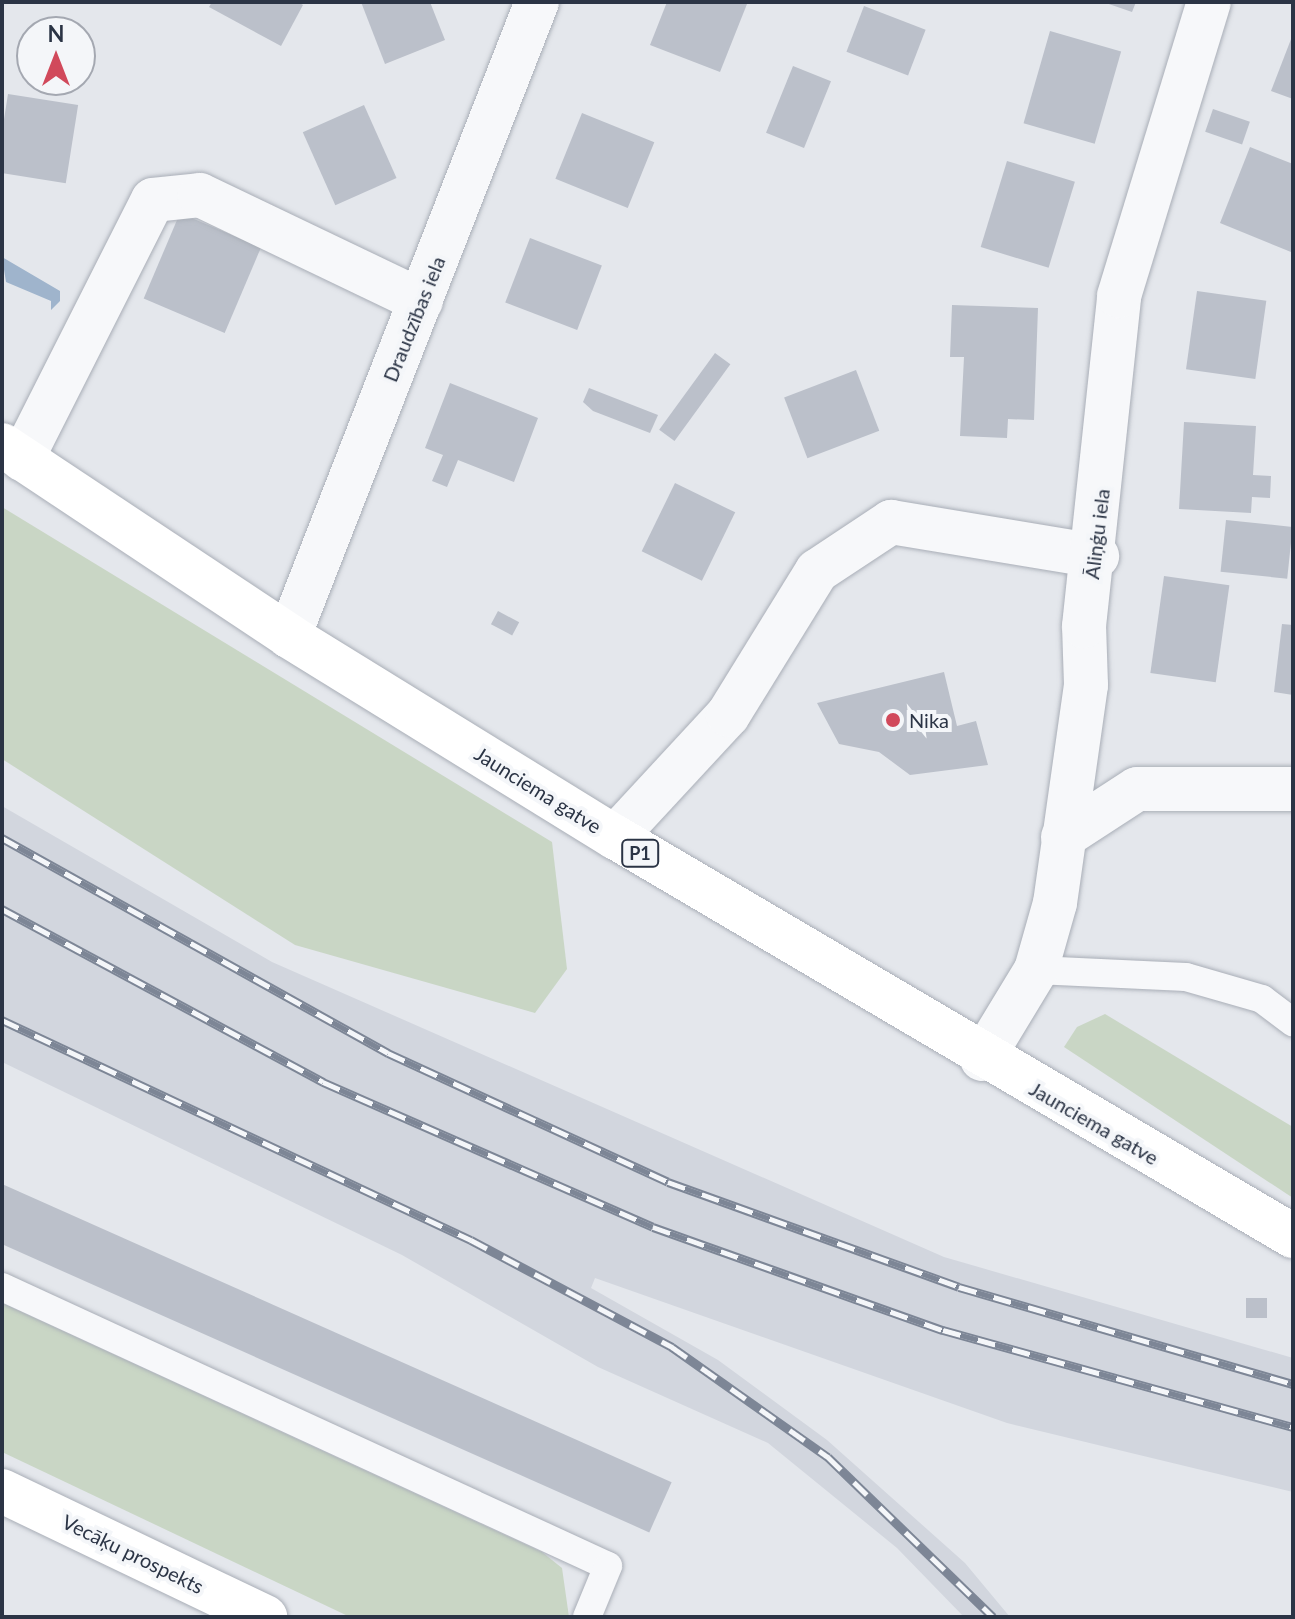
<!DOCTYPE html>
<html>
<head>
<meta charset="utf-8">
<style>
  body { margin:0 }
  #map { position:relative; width:1295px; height:1619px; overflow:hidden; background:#e4e7ec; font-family:Lato,sans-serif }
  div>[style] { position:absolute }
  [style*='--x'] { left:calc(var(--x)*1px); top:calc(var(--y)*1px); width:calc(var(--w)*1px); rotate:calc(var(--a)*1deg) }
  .built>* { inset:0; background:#d2d6de }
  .green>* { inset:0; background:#c9d6c5 }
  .water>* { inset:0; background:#9fb4cc }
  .building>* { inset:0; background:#bbc0ca; transform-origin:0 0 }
  .roads { filter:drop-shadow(0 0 2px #a9aeb7) drop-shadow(0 0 2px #a9aeb7) }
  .lane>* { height:28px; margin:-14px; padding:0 14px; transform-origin:14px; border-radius:14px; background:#f7f8fa }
  .street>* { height:44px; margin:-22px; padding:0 22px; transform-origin:22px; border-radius:22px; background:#f7f8fa }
  .secondary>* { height:44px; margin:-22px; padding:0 22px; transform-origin:22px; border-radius:22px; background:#fff }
  .primary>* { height:44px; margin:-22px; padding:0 22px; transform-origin:22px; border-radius:22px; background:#fff }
  .rail>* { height:9px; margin-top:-4.5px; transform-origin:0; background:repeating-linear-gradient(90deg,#f4f6f9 0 18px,#7d8696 0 36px); box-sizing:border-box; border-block:2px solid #7d8696 }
  .dots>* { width:22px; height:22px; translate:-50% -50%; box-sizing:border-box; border:4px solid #f4f6f9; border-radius:50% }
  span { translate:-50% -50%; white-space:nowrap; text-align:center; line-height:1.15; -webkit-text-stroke:8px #f4f6f9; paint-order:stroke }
  .shield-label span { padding:2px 6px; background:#f4f6f9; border:2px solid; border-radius:6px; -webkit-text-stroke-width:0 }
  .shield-label { font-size:18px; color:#2b3445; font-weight:700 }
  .street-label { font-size:20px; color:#2b3445 }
  .poi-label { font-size:20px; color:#2b3445 }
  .left { translate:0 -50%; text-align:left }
  .frame { position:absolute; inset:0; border:4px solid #2b3445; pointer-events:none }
  .north { position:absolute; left:16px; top:16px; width:80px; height:80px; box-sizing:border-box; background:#f4f6f9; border:2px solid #a4a8b1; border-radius:50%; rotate:0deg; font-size:22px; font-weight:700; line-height:32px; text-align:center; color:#2b3445 }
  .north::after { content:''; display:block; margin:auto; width:28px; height:36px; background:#d1495b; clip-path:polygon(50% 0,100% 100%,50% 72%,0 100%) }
</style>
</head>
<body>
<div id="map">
  <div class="built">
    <i style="clip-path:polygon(2px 806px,272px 962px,944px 1257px,1293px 1358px,1293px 1492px,1007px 1423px,595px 1278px,591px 1288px,718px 1360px,827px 1440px,965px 1563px,1010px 1617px,964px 1617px,897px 1548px,768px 1443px,598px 1367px,402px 1255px,2px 1062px)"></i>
  </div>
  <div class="green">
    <i style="clip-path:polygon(2px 507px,552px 842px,567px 969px,535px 1013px,295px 945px,2px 759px)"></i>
    <i style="clip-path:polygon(1105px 1014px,1293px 1127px,1293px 1198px,1064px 1047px,1077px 1027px)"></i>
    <i style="clip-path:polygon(2px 1303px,542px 1552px,562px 1568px,569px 1617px,350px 1617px,2px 1452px)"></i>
  </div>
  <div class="water">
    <i style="clip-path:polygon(2px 257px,60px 291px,60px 301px,51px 310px,51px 301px,6px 282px)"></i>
  </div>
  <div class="building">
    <i style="clip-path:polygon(212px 2px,298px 2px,303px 5px,281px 46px,209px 7px)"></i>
    <i style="clip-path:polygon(361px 2px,430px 2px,445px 40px,385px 64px)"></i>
    <i style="clip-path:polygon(667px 2px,747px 4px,720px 72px,650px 45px)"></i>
    <i style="clip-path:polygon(1103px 2px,1136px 2px,1132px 12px)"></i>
    <i style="left:864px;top:6px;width:66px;height:49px;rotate:21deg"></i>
    <i style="left:1050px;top:31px;width:74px;height:96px;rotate:16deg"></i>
    <i style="clip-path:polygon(1293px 34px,1293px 99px,1271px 91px)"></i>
    <i style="left:793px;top:66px;width:41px;height:72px;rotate:22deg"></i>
    <i style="left:8px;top:94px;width:71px;height:79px;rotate:9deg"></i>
    <i style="left:364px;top:105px;width:80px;height:67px;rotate:66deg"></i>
    <i style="left:1213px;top:109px;width:39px;height:24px;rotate:19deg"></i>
    <i style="left:582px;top:113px;width:78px;height:71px;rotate:22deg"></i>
    <i style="clip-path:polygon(1250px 147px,1293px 164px,1291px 252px,1220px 223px)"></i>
    <i style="left:1007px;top:161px;width:71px;height:90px;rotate:17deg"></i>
    <i style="left:180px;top:213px;width:88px;height:93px;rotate:23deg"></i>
    <i style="left:530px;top:238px;width:77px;height:69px;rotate:21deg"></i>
    <i style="left:1197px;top:291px;width:70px;height:79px;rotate:8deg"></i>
    <i style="clip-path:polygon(952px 305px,1038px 308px,1034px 420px,1008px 419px,1007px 438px,960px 436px,964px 357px,950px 357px)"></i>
    <i style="left:715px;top:353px;width:19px;height:95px;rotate:36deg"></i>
    <i style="left:856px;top:370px;width:65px;height:77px;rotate:69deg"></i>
    <i style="clip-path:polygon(450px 383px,538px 418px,514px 482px,458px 460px,447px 487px,432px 481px,443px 455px,425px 448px)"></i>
    <i style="clip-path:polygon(589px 388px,658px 415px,650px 433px,593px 411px,583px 402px)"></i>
    <i style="clip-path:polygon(1184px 422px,1256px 426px,1253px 475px,1271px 476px,1270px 498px,1252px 497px,1251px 513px,1179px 509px)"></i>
    <i style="left:675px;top:483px;width:67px;height:76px;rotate:26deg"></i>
    <i style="left:1226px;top:520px;width:67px;height:52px;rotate:6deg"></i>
    <i style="left:1164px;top:576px;width:66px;height:98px;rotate:8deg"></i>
    <i style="left:498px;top:611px;width:24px;height:15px;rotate:28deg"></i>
    <i style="clip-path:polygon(1282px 624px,1293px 625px,1293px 695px,1274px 692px)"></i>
    <i style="clip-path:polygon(944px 672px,957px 726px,976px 721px,988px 765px,910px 775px,879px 752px,839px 744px,817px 703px)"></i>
    <i style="left:2px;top:1184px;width:733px;height:55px;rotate:24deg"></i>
    <i style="left:1246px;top:1298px;width:21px;height:20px"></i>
  </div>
  <div class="roads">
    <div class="lane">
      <i style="--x:1036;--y:970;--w:150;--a:2.7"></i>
      <i style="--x:1186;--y:977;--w:79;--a:16.1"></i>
      <i style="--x:1262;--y:999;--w:39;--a:37"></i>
      <i style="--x:2;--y:1287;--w:667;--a:24.72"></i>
      <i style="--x:608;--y:1566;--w:55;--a:112.4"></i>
    </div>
    <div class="street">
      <i style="--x:22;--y:459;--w:290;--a:-63.2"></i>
      <i style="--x:153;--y:200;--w:47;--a:-6.1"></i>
      <i style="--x:200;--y:195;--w:245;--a:25.6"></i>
      <i style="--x:289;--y:636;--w:681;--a:-68.64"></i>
      <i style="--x:615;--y:837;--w:166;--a:-47.2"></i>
      <i style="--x:728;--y:715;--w:169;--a:-58.3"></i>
      <i style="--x:817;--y:571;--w:89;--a:-33.5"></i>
      <i style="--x:891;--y:522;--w:209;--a:9.4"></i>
      <i style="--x:1063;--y:837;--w:88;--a:-33"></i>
      <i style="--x:1137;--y:789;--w:156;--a:0"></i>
      <i style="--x:982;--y:1059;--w:104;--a:-58.8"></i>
      <i style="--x:1036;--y:970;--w:70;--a:-74.2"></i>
      <i style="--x:1055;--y:903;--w:220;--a:-81.9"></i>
      <i style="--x:1086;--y:685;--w:59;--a:-91.9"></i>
      <i style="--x:1084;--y:626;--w:332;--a:-83.9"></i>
      <i style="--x:1119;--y:296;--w:307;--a:-73"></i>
    </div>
    <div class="secondary">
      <i style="--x:2;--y:1491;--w:292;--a:25.6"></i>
    </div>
    <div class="primary">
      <i style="--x:2;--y:445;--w:345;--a:33.6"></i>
      <i style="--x:289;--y:636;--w:383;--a:31.7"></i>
      <i style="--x:615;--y:837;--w:787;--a:30.48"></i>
    </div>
  </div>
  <div class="rail">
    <i style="--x:2;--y:838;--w:442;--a:29.1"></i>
    <i style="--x:388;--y:1053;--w:308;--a:24.7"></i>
    <i style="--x:668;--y:1182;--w:309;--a:19.8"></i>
    <i style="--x:959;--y:1287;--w:348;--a:16.2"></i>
    <i style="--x:2;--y:909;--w:365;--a:28.3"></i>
    <i style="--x:323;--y:1082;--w:360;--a:23.7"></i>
    <i style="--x:653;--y:1227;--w:308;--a:19.6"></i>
    <i style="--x:943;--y:1330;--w:363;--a:15.5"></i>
    <i style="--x:2;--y:1020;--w:518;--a:25.13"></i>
    <i style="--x:471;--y:1240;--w:228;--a:28"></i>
    <i style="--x:672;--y:1347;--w:191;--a:35.2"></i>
    <i style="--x:828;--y:1457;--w:230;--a:44.1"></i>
  </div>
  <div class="dots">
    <i style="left:893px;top:720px;background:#d1495b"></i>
  </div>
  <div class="shield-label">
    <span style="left:640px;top:853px">P1</span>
  </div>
  <div class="street-label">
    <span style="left:414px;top:319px;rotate:-68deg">Draudzības iela</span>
    <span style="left:1097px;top:534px;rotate:-83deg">Āliņģu iela</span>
    <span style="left:538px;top:790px;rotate:32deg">Jaunciema gatve</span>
    <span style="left:1094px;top:1123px;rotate:30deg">Jaunciema gatve</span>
    <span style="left:133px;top:1554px;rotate:26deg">Vecāķu prospekts</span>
  </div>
  <div class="poi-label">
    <span class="left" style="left:909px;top:720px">Nika</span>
  </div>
  <div class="frame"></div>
  <div class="north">N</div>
</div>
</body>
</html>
